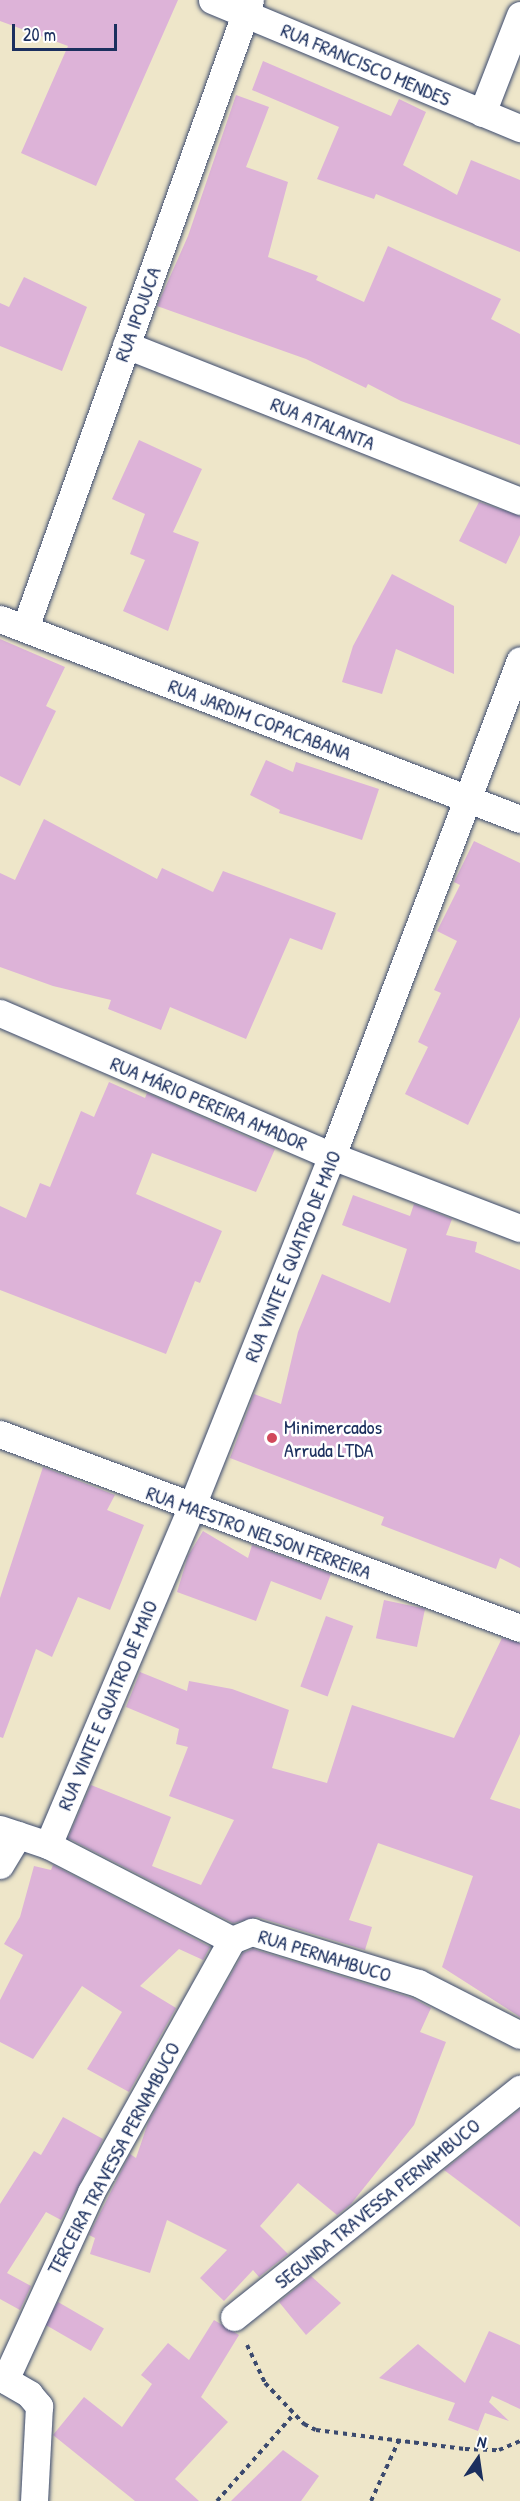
<!DOCTYPE html>
<html>
<head>
<meta charset="utf-8">
<style>
  body { margin:0 }
  #map { position:relative; width:520px; height:2501px; overflow:hidden; background:#eee6c9; font-family:"Patrick Hand",sans-serif }
  div>[style] { position:absolute }
  [style*='--x'] { left:calc(var(--x)*1px); top:calc(var(--y)*1px); width:calc(var(--w)*1px); rotate:calc(var(--a)*1deg) }
  .building>* { inset:0; background:#ddb3d8; transform-origin:0 0 }
  .path>* { height:4px; margin-top:-2px; transform-origin:0; background:repeating-linear-gradient(90deg,#3b4a6e 0 4.5px,transparent 0 9px) }
  .roads { filter:drop-shadow(0 0 2px #3b4a6e) drop-shadow(0 0 2px #3b4a6e) }
  .street>* { height:27px; margin:-13.5px; padding:0 13.5px; transform-origin:13.5px; border-radius:13.5px; background:#fff }
  .dots>* { width:16px; height:16px; translate:-50% -50%; box-sizing:border-box; border:3px solid #fff; border-radius:50% }
  span { translate:-50% -50%; white-space:nowrap; text-align:center; line-height:1.15; -webkit-text-stroke:5px #fff; paint-order:stroke }
  .street-label { font-size:20px; color:#1b2f5e }
  .poi-label { font-size:20px; color:#1b2f5e }
  .left { translate:0 -50%; text-align:left }
  .north { position:absolute; left:448px; top:2429px; width:60px; height:60px; -webkit-text-stroke:4px #fff; paint-order:stroke; rotate:13deg; font-size:16px; font-weight:700; line-height:24px; text-align:center; color:#1b2f5e }
  .north::after { content:''; display:block; margin:auto; width:21px; height:27px; background:#1b2f5e; clip-path:polygon(50% 0,100% 100%,50% 72%,0 100%) }
  .scale { position:absolute; left:12px; top:24px; width:105px; height:27px; box-sizing:border-box; border:3px solid #1b2f5e; border-top:0; padding-left:8px; font-size:18px; line-height:21px; white-space:nowrap; color:#1b2f5e; -webkit-text-stroke:4px #fff; paint-order:stroke }
</style>
</head>
<body>
<div id="map">
  <div class="building">
    <i style="clip-path:polygon(0 0,178px 0,96px 186px,21px 153px,68px 46px,0 21px)"></i>
    <i style="clip-path:polygon(263px 61px,391px 116px,399px 99px,426px 112px,403px 165px,457px 195px,471px 160px,520px 180px,520px 252px,376px 194px,374px 199px,317px 179px,339px 127px,252px 90px)"></i>
    <i style="clip-path:polygon(236px 95px,269px 107px,246px 167px,288px 182px,268px 257px,318px 276px,316px 280px,364px 302px,388px 246px,501px 299px,491px 319px,520px 334px,520px 445px,401px 401px,368px 384px,366px 388px,306px 359px,157px 306px,188px 236px)"></i>
    <i style="clip-path:polygon(24px 277px,87px 307px,62px 371px,0 346px,0 303px,9px 307px)"></i>
    <i style="clip-path:polygon(139px 440px,202px 469px,173px 532px,199px 542px,168px 631px,123px 611px,145px 560px,130px 554px,145px 514px,112px 499px)"></i>
    <i style="clip-path:polygon(479px 502px,520px 516px,520px 535px,506px 564px,459px 541px)"></i>
    <i style="clip-path:polygon(392px 574px,454px 606px,454px 674px,396px 649px,382px 694px,342px 682px,353px 646px)"></i>
    <i style="clip-path:polygon(0 639px,65px 667px,46px 706px,56px 711px,20px 786px,0 776px)"></i>
    <i style="clip-path:polygon(266px 760px,293px 772px,296px 762px,379px 789px,362px 840px,279px 813px,280px 810px,250px 795px)"></i>
    <i style="clip-path:polygon(44px 819px,157px 879px,162px 868px,213px 892px,223px 871px,336px 913px,322px 950px,290px 938px,246px 1039px,170px 1007px,161px 1030px,108px 1009px,111px 1000px,53px 986px,0 967px,0 873px,15px 880px)"></i>
    <i style="clip-path:polygon(474px 841px,520px 863px,520px 1017px,468px 1125px,405px 1094px,428px 1047px,418px 1042px,441px 993px,434px 990px,457px 941px,437px 931px,460px 885px,454px 882px)"></i>
    <i style="clip-path:polygon(109px 1082px,145px 1098px,147px 1093px,275px 1149px,256px 1192px,152px 1153px,136px 1194px,222px 1231px,200px 1283px,195px 1281px,166px 1354px,0 1290px,0 1206px,26px 1218px,40px 1183px,50px 1187px,81px 1111px,94px 1117px)"></i>
    <i style="clip-path:polygon(353px 1195px,410px 1216px,414px 1204px,452px 1219px,446px 1235px,477px 1242px,475px 1252px,520px 1270px,520px 1568px,500px 1558px,496px 1569px,381px 1525px,384px 1517px,230px 1458px,254px 1394px,281px 1404px,298px 1332px,322px 1274px,390px 1303px,407px 1249px,342px 1225px)"></i>
    <i style="clip-path:polygon(43px 1467px,115px 1495px,107px 1510px,144px 1525px,110px 1610px,78px 1597px,52px 1657px,36px 1649px,3px 1738px,0 1737px,0 1598px)"></i>
    <i style="clip-path:polygon(203px 1531px,248px 1558px,252px 1545px,331px 1574px,321px 1600px,271px 1581px,256px 1621px,177px 1592px,188px 1556px)"></i>
    <i style="left:384px;top:1600px;width:42px;height:39px;rotate:12deg"></i>
    <i style="left:326px;top:1616px;width:29px;height:75px;rotate:20deg"></i>
    <i style="clip-path:polygon(502px 1638px,520px 1643px,520px 1734px,490px 1799px,520px 1809px,520px 2017px,442px 1967px,473px 1876px,378px 1843px,349px 1920px,372px 1927px,365px 1950px,257px 1917px,233px 1923px,68px 1838px,91px 1785px,171px 1817px,152px 1866px,201px 1885px,234px 1820px,169px 1796px,188px 1747px,176px 1744px,179px 1729px,126px 1707px,140px 1672px,187px 1691px,189px 1681px,232px 1689px,289px 1710px,272px 1768px,327px 1783px,352px 1705px,454px 1738px)"></i>
    <i style="clip-path:polygon(53px 1865px,210px 1947px,203px 1960px,179px 1949px,140px 1986px,176px 2008px,129px 2092px,87px 2069px,122px 2012px,82px 1986px,33px 2059px,0 2042px,0 2000px,23px 1955px,4px 1944px,20px 1917px,34px 1866px,51px 1870px)"></i>
    <i style="clip-path:polygon(253px 1949px,412px 1998px,431px 2008px,420px 2032px,446px 2042px,414px 2125px,351px 2204px,337px 2215px,298px 2183px,260px 2226px,288px 2254px,259px 2277px,253px 2270px,224px 2301px,200px 2278px,227px 2250px,167px 2220px,150px 2273px,90px 2254px,95px 2238px,89px 2235px,130px 2154px,136px 2158px,148px 2123px,243px 1953px)"></i>
    <i style="clip-path:polygon(520px 2109px,520px 2227px,444px 2170px)"></i>
    <i style="clip-path:polygon(63px 2117px,103px 2139px,61px 2220px,46px 2212px,7px 2273px,31px 2286px,20px 2310px,0 2299px,0 2204px,34px 2151px,41px 2155px)"></i>
    <i style="clip-path:polygon(311px 2276px,341px 2303px,306px 2335px,279px 2302px)"></i>
    <i style="left:58px;top:2302px;width:53px;height:26px;rotate:30deg"></i>
    <i style="clip-path:polygon(214px 2320px,239px 2335px,201px 2397px,228px 2422px,175px 2479px,199px 2501px,135px 2501px,53px 2435px,84px 2397px,122px 2427px,152px 2384px,141px 2375px,168px 2343px,189px 2360px)"></i>
    <i style="clip-path:polygon(489px 2331px,520px 2345px,520px 2409px,492px 2396px,489px 2402px,509px 2421px,485px 2413px,478px 2431px,448px 2420px,455px 2403px,379px 2378px,418px 2344px,465px 2383px)"></i>
    <i style="clip-path:polygon(283px 2450px,319px 2476px,301px 2501px,231px 2501px)"></i>
  </div>
  <div class="path">
    <i style="--x:247;--y:2345;--w:42;--a:64.7"></i>
    <i style="--x:265;--y:2383;--w:57;--a:46.4"></i>
    <i style="--x:304;--y:2424;--w:13;--a:27"></i>
    <i style="--x:316;--y:2430;--w:150;--a:7.3"></i>
    <i style="--x:465;--y:2449;--w:34;--a:2"></i>
    <i style="--x:499;--y:2450;--w:23;--a:-23"></i>
    <i style="--x:217;--y:2501;--w:115;--a:-48.5"></i>
    <i style="--x:371;--y:2501;--w:69;--a:-65.3"></i>
  </div>
  <div class="roads">
    <div class="street">
      <i style="--x:212;--y:0;--w:334;--a:22.6"></i>
      <i style="--x:482;--y:113;--w:105;--a:-68.8"></i>
      <i style="--x:126;--y:345;--w:424;--a:21.6"></i>
      <i style="--x:0;--y:619;--w:557;--a:21.04"></i>
      <i style="--x:25;--y:628;--w:667;--a:-70.29"></i>
      <i style="--x:0;--y:1013;--w:361;--a:23.3"></i>
      <i style="--x:332;--y:1156;--w:201;--a:21"></i>
      <i style="--x:0;--y:1434;--w:555;--a:20.46"></i>
      <i style="--x:0;--y:1829;--w:51;--a:18.4"></i>
      <i style="--x:48;--y:1845;--w:207;--a:27.3"></i>
      <i style="--x:232;--y:1940;--w:22;--a:-22"></i>
      <i style="--x:252;--y:1932;--w:174;--a:17.1"></i>
      <i style="--x:418;--y:1983;--w:114;--a:27"></i>
      <i style="--x:48;--y:1845;--w:366;--a:-67"></i>
      <i style="--x:191;--y:1508;--w:379;--a:-68.2"></i>
      <i style="--x:332;--y:1156;--w:530;--a:-69.24"></i>
      <i style="--x:0;--y:1865;--w:35;--a:-59"></i>
      <i style="--x:234;--y:2317;--w:366;--a:-38.6"></i>
      <i style="--x:0;--y:2377;--w:34;--a:30"></i>
      <i style="--x:29;--y:2394;--w:16;--a:50"></i>
      <i style="--x:39;--y:2406;--w:95;--a:93"></i>
      <i style="--x:5;--y:2380;--w:207;--a:-65.4"></i>
      <i style="--x:91;--y:2192;--w:289;--a:-60.8"></i>
    </div>
  </div>
  <div class="dots">
    <i style="left:272px;top:1438px;background:#d1495b"></i>
  </div>
  <div class="street-label">
    <span style="left:366px;top:64px;rotate:23deg">RUA FRANCISCO MENDES</span>
    <span style="left:137px;top:314px;rotate:-70deg">RUA IPOJUCA</span>
    <span style="left:323px;top:423px;rotate:22deg">RUA ATALANTA</span>
    <span style="left:260px;top:719px;rotate:21deg">RUA JARDIM COPACABANA</span>
    <span style="left:209px;top:1103px;rotate:23deg">RUA MÁRIO PEREIRA AMADOR</span>
    <span style="left:292px;top:1256px;rotate:-68deg">RUA VINTE E QUATRO DE MAIO</span>
    <span style="left:259px;top:1532px;rotate:20deg">RUA MAESTRO NELSON FERREIRA</span>
    <span style="left:107px;top:1705px;rotate:-67deg">RUA VINTE E QUATRO DE MAIO</span>
    <span style="left:325px;top:1955px;rotate:17deg">RUA PERNAMBUCO</span>
    <span style="left:113px;top:2158px;rotate:-62deg">TERCEIRA TRAVESSA PERNAMBUCO</span>
    <span style="left:377px;top:2203px;rotate:-39deg">SEGUNDA TRAVESSA PERNAMBUCO</span>
  </div>
  <div class="poi-label">
    <span class="left" style="left:284px;top:1438px">Minimercados<br>Arruda LTDA</span>
  </div>
  <div class="north">N</div>
  <div class="scale">20 m</div>
</div>
</body>
</html>
